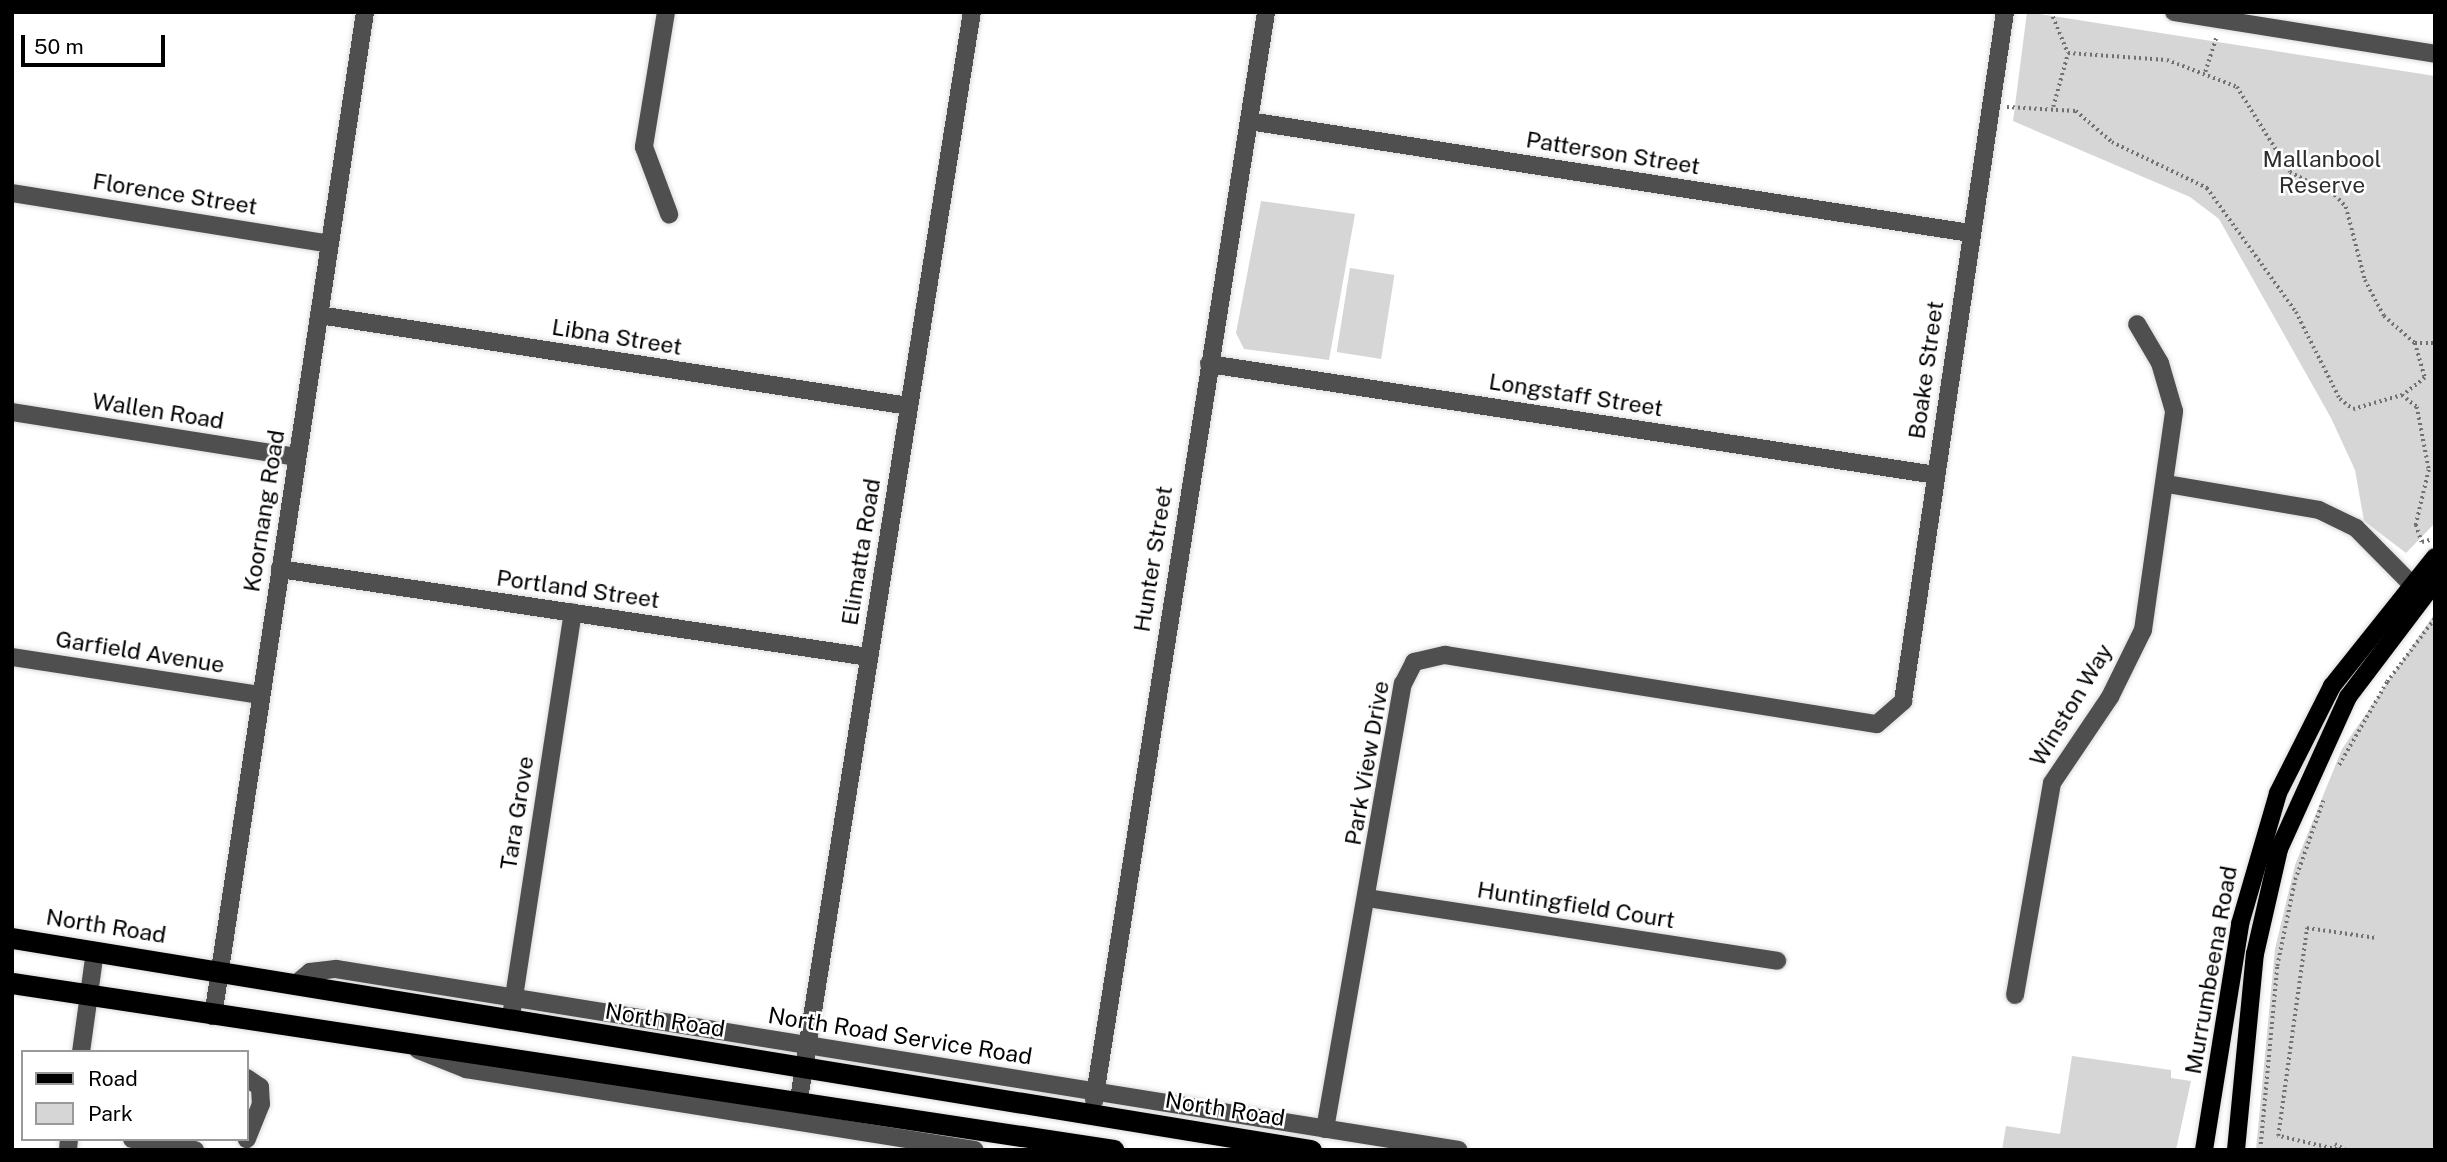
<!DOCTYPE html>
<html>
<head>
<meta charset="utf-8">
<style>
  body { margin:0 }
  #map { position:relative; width:2447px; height:1162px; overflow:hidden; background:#fff; font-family:"Public Sans",sans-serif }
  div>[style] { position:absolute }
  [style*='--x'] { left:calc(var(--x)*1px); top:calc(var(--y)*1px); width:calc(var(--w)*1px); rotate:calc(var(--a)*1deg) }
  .green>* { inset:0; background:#d6d6d6; transform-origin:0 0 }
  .path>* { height:3.5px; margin-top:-1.75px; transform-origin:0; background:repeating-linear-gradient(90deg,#717171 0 2px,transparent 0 5.5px) }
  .roads { filter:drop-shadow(0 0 2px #dbdbdb) drop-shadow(0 0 2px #dbdbdb) }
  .minor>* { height:18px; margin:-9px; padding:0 9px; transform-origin:9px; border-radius:9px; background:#4f4f4f }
  .major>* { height:18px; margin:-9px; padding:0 9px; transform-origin:9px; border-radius:9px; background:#000 }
  .highway>* { height:21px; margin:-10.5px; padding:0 10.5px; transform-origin:10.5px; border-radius:10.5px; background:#000 }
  span { translate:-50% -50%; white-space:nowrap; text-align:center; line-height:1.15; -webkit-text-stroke:5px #fff; paint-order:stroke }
  .street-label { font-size:23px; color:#000 }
  .park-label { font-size:23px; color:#2d2d2d }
  .frame { position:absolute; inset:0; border:14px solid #000; pointer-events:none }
  .legend { position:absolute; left:21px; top:1050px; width:228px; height:91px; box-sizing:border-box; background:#fff; border:2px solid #999; margin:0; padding:9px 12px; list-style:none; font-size:21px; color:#000 }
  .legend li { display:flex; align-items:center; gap:14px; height:35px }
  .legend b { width:35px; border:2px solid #999 }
  .scale { position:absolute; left:21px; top:35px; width:144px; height:32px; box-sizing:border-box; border:4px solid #000; border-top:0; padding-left:9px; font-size:21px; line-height:24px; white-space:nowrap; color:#000; -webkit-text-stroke:5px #fff; paint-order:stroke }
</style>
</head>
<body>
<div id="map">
  <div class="green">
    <i style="clip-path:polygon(2027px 12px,2435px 76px,2435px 523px,2406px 553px,2364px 521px,2355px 470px,2331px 418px,2219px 219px,2190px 197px,2013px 121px)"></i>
    <i style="clip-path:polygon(1261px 201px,1355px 214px,1329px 360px,1244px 349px,1236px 333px)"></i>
    <i style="left:1350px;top:268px;width:45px;height:85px;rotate:9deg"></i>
    <i style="clip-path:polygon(2435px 613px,2435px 1150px,2256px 1150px,2275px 949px,2295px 865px,2342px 749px)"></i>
    <i style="clip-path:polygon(2072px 1056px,2171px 1070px,2171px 1078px,2191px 1081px,2176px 1150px,2002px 1150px,2006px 1126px,2060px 1134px)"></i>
  </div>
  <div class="path">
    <i style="--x:2051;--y:12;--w:44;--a:67.5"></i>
    <i style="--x:2205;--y:72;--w:36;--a:-72"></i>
    <i style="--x:2007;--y:107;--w:69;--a:3.3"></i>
    <i style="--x:2076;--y:111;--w:48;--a:40.7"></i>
    <i style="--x:2112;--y:142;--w:106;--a:25.8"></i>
    <i style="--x:2207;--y:188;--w:153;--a:54.3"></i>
    <i style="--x:2296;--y:312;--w:97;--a:63.2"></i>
    <i style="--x:2340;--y:399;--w:16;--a:38"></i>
    <i style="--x:2353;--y:409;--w:51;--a:-15.9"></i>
    <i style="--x:2402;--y:395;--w:19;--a:39"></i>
    <i style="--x:2417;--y:407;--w:64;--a:79.2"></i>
    <i style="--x:2429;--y:470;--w:57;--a:103.3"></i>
    <i style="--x:2416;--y:525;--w:18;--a:71"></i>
    <i style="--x:2422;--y:542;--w:8;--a:-14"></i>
    <i style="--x:2053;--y:107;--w:56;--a:-74.5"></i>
    <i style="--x:2068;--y:53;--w:99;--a:4"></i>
    <i style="--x:2167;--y:60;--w:75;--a:21.1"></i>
    <i style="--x:2237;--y:87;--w:100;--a:58.1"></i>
    <i style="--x:2290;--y:172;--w:51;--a:27.1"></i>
    <i style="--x:2335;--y:195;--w:16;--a:47"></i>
    <i style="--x:2346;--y:207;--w:75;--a:75.4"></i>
    <i style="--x:2365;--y:280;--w:41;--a:62.2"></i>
    <i style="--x:2384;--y:316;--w:41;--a:41.1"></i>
    <i style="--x:2415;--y:343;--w:36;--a:74"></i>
    <i style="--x:2425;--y:378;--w:28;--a:142"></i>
    <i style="--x:2415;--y:343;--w:20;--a:0"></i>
    <i style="--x:2339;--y:765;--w:96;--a:-60"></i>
    <i style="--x:2387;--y:682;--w:80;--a:-53.1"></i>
    <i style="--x:2335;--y:1144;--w:13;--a:29"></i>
    <i style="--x:2260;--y:1150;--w:185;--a:-84.7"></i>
    <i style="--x:2277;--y:966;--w:88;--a:-78.2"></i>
    <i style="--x:2295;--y:880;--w:84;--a:-70.5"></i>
    <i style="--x:2337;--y:1150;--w:61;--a:-166.7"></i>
    <i style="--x:2278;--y:1136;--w:210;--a:-82.1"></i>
    <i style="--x:2307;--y:928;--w:70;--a:8.2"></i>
  </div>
  <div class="roads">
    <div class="minor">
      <i style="--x:666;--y:12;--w:137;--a:99.3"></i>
      <i style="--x:644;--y:147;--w:72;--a:69.5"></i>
      <i style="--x:2174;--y:12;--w:264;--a:9.1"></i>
      <i style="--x:1249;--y:121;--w:730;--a:8.83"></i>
      <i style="--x:12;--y:193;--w:321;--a:9.1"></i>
      <i style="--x:319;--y:315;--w:597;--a:8.77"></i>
      <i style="--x:1209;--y:364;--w:735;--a:8.68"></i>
      <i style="--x:12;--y:412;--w:288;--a:9"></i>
      <i style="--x:2167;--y:484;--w:154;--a:9.7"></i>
      <i style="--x:2319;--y:510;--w:41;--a:25.9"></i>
      <i style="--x:2356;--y:528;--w:95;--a:45.4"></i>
      <i style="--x:280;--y:569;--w:596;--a:8.5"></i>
      <i style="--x:12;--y:657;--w:251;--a:8.7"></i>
      <i style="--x:1367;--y:898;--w:415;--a:8.7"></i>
      <i style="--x:297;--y:983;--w:17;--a:-40"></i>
      <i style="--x:310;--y:972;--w:26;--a:-7"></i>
      <i style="--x:336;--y:969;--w:1137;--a:9.16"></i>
      <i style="--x:2015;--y:995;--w:215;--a:-80.1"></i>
      <i style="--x:2052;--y:783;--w:104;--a:-56"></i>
      <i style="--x:2110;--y:697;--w:75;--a:-63.8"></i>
      <i style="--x:2143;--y:630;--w:221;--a:-81.9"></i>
      <i style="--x:2174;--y:411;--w:50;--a:-106.3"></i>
      <i style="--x:2160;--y:363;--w:45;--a:-120.5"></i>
      <i style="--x:512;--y:1010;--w:402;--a:-81.3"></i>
      <i style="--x:213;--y:1016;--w:1015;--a:-81.39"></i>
      <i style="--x:418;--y:1050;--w:52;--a:21.6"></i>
      <i style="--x:466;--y:1069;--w:515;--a:9.04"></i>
      <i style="--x:81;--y:1052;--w:102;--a:-82.1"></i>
      <i style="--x:247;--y:1078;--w:16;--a:35"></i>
      <i style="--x:260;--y:1087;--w:17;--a:87"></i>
      <i style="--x:261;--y:1104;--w:38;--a:112"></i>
      <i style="--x:799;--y:1099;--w:1101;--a:-80.96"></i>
      <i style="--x:1094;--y:1101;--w:1102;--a:-81.02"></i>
      <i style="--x:1325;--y:1129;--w:452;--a:-80.1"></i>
      <i style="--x:1403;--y:684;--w:25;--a:-63"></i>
      <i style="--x:1414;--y:662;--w:32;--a:-13"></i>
      <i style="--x:1445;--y:655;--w:437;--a:9.1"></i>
      <i style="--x:1877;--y:724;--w:35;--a:-41"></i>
      <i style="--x:1903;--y:701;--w:697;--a:-81.58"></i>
      <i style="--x:132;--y:1139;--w:64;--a:9.9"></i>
      <i style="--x:68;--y:1150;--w:11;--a:-85"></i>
    </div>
    <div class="major">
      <i style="--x:2204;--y:1150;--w:229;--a:-80.9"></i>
      <i style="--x:2240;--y:924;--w:136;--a:-73.8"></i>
      <i style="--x:2278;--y:793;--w:120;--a:-63.2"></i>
      <i style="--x:2332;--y:686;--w:165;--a:-51.4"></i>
      <i style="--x:2236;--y:1150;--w:197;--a:-84.5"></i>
      <i style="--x:2255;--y:954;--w:108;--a:-77.1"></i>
      <i style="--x:2279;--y:849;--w:167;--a:-65.6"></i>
      <i style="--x:2348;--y:697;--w:144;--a:-52.9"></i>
    </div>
    <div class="highway">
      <i style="--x:12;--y:938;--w:1316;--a:9.27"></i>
      <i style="--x:12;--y:983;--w:1114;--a:8.62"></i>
    </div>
  </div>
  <div class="street-label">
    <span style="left:1613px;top:153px;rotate:9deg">Patterson Street</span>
    <span style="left:175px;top:194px;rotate:9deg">Florence Street</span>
    <span style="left:617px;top:337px;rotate:9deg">Libna Street</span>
    <span style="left:1926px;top:370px;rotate:-82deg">Boake Street</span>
    <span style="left:1576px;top:395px;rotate:9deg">Longstaff Street</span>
    <span style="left:158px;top:411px;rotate:9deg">Wallen Road</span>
    <span style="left:264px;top:511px;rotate:-81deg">Koornang Road</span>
    <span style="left:861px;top:552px;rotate:-81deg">Elimatta Road</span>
    <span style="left:1153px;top:559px;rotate:-81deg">Hunter Street</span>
    <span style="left:578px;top:589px;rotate:8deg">Portland Street</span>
    <span style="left:140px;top:652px;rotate:9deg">Garfield Avenue</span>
    <span style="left:2071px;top:705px;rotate:-59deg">Winston Way</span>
    <span style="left:1367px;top:763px;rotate:-80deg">Park View Drive</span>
    <span style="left:517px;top:813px;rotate:-81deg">Tara Grove</span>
    <span style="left:1576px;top:905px;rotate:9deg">Huntingfield Court</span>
    <span style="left:106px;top:926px;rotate:9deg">North Road</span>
    <span style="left:2211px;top:970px;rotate:-80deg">Murrumbeena Road</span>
    <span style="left:665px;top:1020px;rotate:9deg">North Road</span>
    <span style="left:900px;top:1036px;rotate:9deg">North Road Service Road</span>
    <span style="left:1225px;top:1109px;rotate:9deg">North Road</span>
  </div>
  <div class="park-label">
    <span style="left:2322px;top:172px">Mallanbool<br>Reserve</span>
  </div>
  <div class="frame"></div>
  <ul class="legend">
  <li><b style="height:9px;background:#000"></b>Road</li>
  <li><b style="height:19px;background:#d6d6d6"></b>Park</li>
  </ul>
  <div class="scale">50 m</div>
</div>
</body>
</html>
